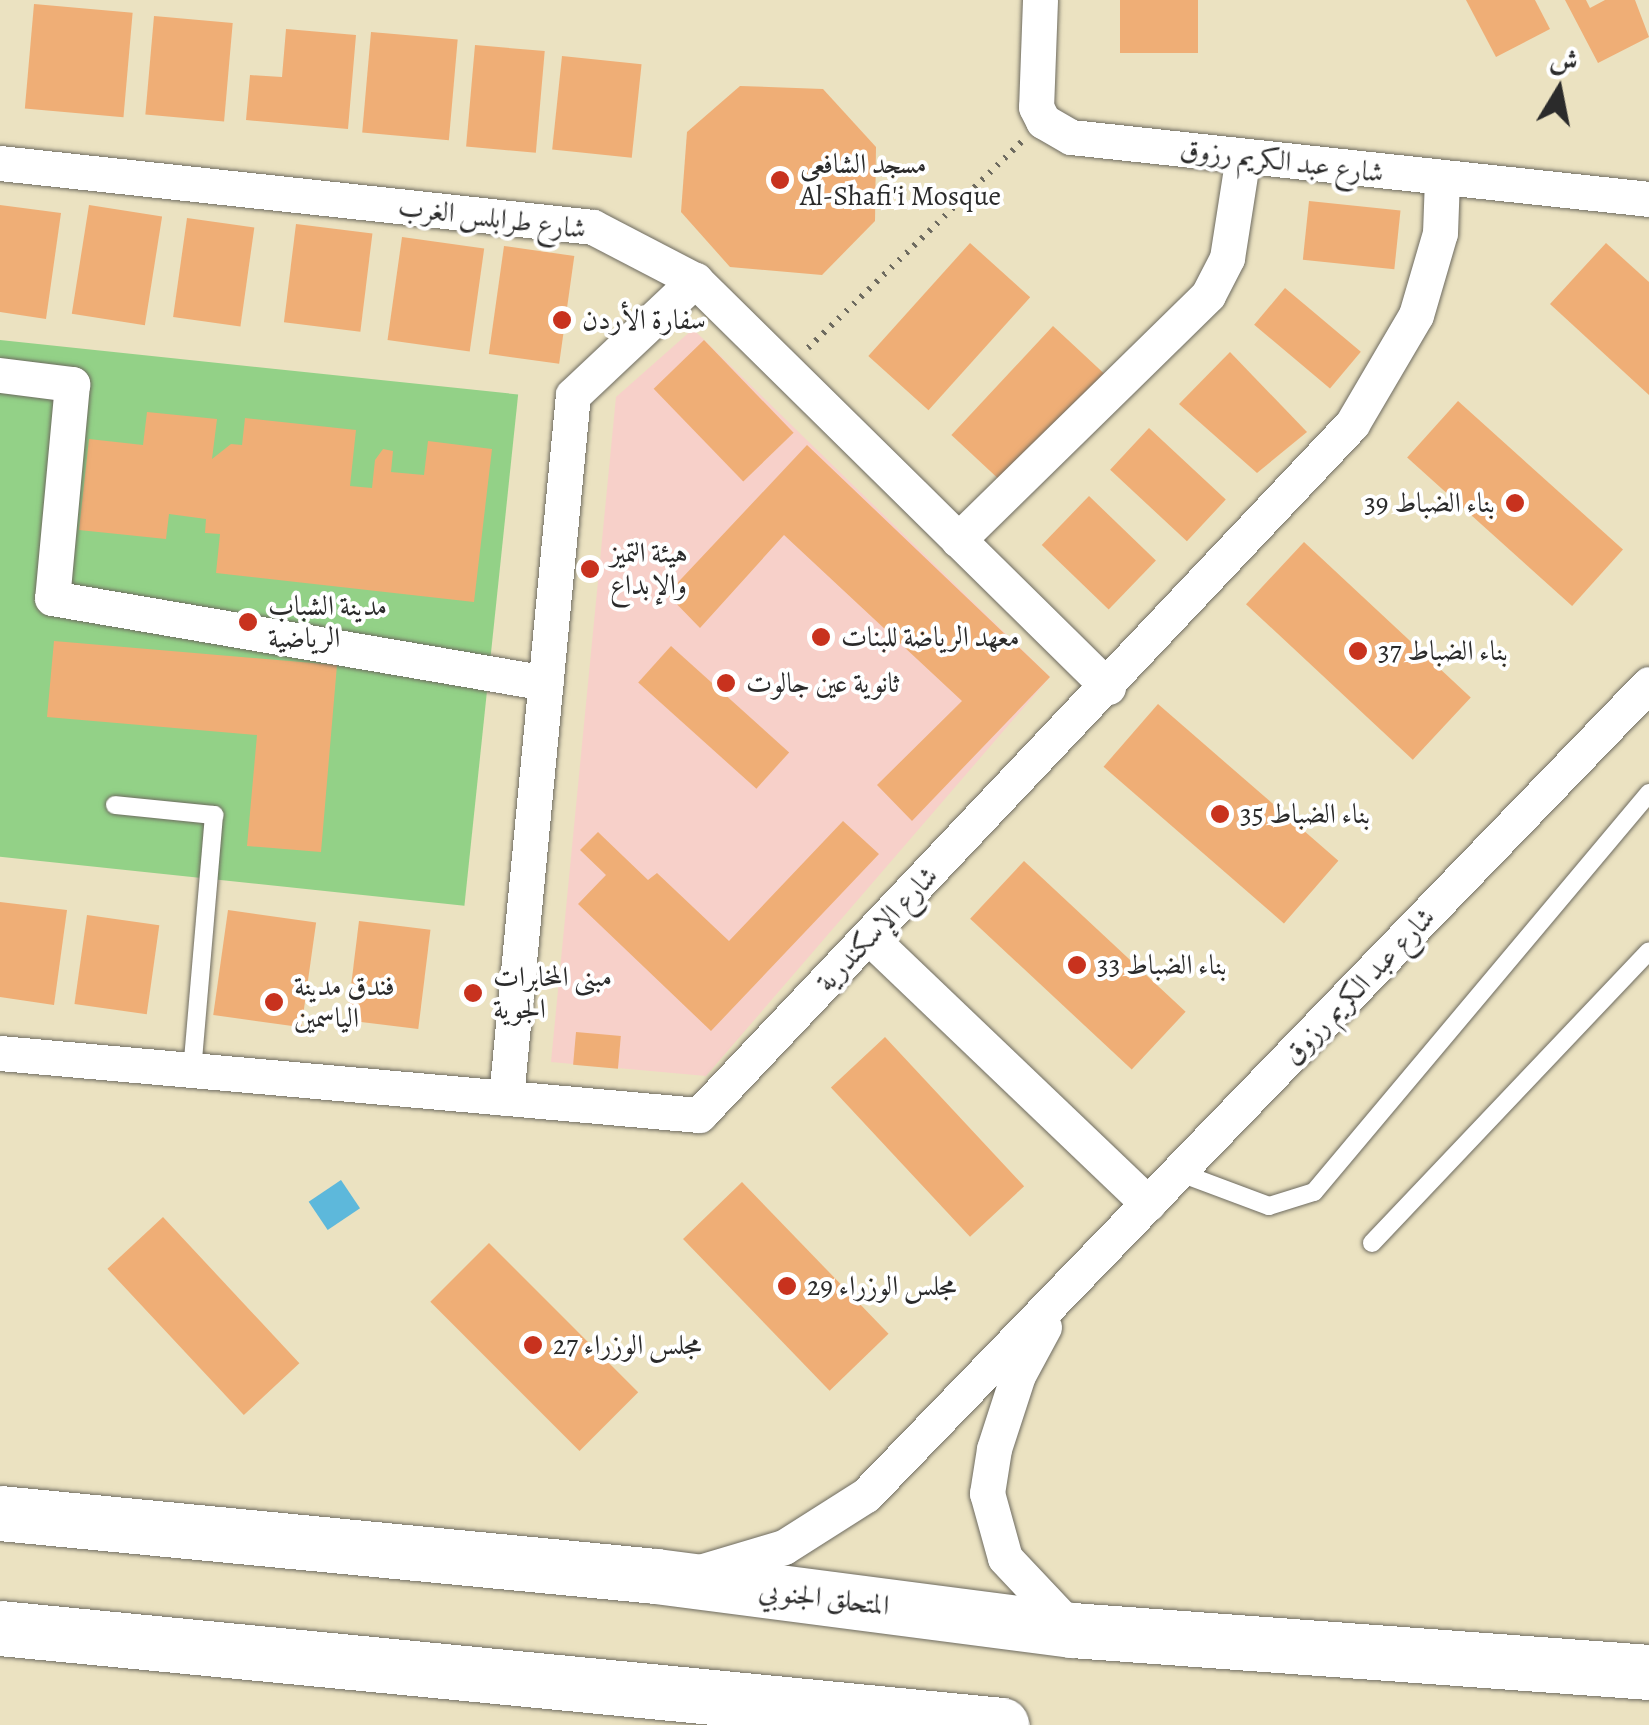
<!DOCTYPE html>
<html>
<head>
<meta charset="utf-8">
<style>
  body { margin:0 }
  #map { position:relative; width:1649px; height:1725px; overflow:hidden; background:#ebe2c1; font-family:Alegreya,Amiri,serif }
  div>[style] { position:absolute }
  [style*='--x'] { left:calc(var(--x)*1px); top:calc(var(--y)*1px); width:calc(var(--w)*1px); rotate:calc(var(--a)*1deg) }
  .built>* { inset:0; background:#f7d0c9 }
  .green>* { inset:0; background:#93d187; transform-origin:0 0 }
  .water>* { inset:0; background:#5db8db; transform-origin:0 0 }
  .building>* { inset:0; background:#efae76; transform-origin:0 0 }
  .path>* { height:6px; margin-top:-3px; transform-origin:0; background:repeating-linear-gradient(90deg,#6e6b60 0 2.5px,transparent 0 10.5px) }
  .roads { filter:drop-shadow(0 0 2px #6e6b60) drop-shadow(0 0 2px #6e6b60) }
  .lane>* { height:18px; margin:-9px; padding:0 9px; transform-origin:9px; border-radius:9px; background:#fff }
  .street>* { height:35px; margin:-17.5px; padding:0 17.5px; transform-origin:17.5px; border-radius:17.5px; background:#fff }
  .highway>* { height:55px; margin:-27.5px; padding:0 27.5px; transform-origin:27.5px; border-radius:27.5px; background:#fff }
  .dots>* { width:28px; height:28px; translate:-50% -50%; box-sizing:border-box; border:5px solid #fff; border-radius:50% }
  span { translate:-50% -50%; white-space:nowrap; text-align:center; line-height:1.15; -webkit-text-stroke:8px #fff; paint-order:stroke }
  .street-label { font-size:28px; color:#2b2b2b }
  .poi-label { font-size:28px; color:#2b2b2b }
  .left { translate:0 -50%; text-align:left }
  .right { translate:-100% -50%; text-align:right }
  .north { position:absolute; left:1509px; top:40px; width:100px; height:100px; -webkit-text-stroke:8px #fff; paint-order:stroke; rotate:10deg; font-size:28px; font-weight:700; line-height:40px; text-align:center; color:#2b2b2b }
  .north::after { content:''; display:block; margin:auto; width:35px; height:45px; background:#2b2b2b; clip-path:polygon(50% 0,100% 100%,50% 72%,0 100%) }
</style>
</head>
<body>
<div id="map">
  <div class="built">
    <i style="clip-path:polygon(693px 329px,1050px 677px,706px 1076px,551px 1062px,616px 397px)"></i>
  </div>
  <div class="green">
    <i style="left:0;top:340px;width:521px;height:514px;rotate:6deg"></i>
  </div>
  <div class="water">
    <i style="left:341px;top:1180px;width:34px;height:39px;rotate:56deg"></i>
  </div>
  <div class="building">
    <i style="left:1120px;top:0;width:78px;height:53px"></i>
    <i style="clip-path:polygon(1466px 0,1535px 0,1550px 29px,1496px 57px)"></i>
    <i style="clip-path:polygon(1565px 0,1586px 0,1590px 8px,1605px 0,1635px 0,1649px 37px,1598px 63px)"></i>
    <i style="left:34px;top:4px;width:99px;height:105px;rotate:5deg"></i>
    <i style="left:154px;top:16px;width:79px;height:99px;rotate:5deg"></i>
    <i style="clip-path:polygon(286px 29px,356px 35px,348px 129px,246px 120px,250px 75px,282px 77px)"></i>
    <i style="left:371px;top:32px;width:87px;height:101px;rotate:5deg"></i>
    <i style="left:475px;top:45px;width:70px;height:102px;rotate:5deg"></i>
    <i style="left:562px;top:56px;width:80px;height:94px;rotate:6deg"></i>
    <i style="clip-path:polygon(740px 86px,823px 89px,876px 147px,875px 221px,822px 275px,730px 267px,681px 212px,687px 132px)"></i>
    <i style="left:1309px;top:201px;width:92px;height:59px;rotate:6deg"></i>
    <i style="clip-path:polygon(0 205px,61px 213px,46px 319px,0 312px)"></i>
    <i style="left:89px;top:205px;width:74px;height:110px;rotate:9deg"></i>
    <i style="left:187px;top:218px;width:68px;height:100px;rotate:8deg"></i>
    <i style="left:296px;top:224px;width:77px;height:99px;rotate:7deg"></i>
    <i style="left:402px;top:237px;width:83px;height:104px;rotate:8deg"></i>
    <i style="left:970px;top:243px;width:81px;height:152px;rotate:42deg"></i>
    <i style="clip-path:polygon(1606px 243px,1649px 282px,1649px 395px,1550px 304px)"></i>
    <i style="left:504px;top:246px;width:71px;height:109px;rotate:8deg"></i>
    <i style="left:1285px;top:288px;width:99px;height:48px;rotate:40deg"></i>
    <i style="left:1053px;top:326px;width:76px;height:149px;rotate:43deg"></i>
    <i style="left:704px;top:340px;width:129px;height:70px;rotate:46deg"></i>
    <i style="clip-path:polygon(1230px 352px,1307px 432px,1257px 473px,1179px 404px)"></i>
    <i style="left:1458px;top:401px;width:222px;height:76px;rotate:42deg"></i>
    <i style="clip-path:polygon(147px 412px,217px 419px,212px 459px,231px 444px,242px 445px,245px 418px,356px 430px,350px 486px,372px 488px,375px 460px,383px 449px,393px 451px,391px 472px,424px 475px,428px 441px,492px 449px,474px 602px,216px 573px,220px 534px,205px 533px,206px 519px,169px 514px,166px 539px,79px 530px,89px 439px,143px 445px)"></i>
    <i style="left:1149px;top:428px;width:105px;height:57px;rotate:43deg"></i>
    <i style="clip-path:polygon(807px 445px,1050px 677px,912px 821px,877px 785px,962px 701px,784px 535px,700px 628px,667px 594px)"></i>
    <i style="left:1089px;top:496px;width:93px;height:68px;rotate:44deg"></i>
    <i style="left:1304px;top:542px;width:228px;height:85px;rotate:43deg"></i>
    <i style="clip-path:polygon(54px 641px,337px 665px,321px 852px,247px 846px,257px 735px,47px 717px)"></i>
    <i style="left:671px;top:646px;width:159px;height:49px;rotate:42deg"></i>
    <i style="left:1158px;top:704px;width:239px;height:83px;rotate:41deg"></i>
    <i style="clip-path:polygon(843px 821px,879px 854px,711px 1031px,578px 904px,606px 875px,580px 850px,598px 832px,648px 880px,657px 873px,729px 941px)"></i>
    <i style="left:1024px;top:861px;width:221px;height:79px;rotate:43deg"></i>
    <i style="clip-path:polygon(0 902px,67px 910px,54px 1005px,0 997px)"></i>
    <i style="left:228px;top:910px;width:89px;height:106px;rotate:8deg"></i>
    <i style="left:87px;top:915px;width:73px;height:90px;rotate:8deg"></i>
    <i style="left:359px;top:921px;width:72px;height:100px;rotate:7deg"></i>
    <i style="left:576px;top:1032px;width:45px;height:33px;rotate:5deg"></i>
    <i style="left:885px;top:1037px;width:204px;height:74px;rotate:47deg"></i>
    <i style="left:742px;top:1182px;width:211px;height:82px;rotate:46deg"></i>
    <i style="left:163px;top:1217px;width:200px;height:76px;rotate:47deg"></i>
    <i style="left:489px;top:1243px;width:211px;height:83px;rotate:45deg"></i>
  </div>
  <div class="path">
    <i style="--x:808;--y:348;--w:298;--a:-44"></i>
  </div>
  <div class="roads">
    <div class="lane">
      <i style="--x:115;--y:805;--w:100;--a:5.8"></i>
      <i style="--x:214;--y:815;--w:257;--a:94.9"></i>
      <i style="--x:1178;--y:1172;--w:97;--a:20.5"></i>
      <i style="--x:1269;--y:1206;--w:47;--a:-17.3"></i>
      <i style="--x:1314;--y:1192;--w:521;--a:-49.98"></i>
      <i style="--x:1372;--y:1243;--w:402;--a:-46.5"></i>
    </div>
    <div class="street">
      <i style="--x:1040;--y:0;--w:107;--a:92.1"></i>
      <i style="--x:1036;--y:107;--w:16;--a:63"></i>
      <i style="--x:1043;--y:121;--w:32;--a:30"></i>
      <i style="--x:1071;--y:137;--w:581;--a:6.12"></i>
      <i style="--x:0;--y:163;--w:596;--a:6.16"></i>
      <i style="--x:593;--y:227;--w:115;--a:27.5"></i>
      <i style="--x:695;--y:280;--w:580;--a:44.58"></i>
      <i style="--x:0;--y:375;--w:73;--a:7.1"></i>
      <i style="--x:72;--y:384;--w:215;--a:95.3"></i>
      <i style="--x:52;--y:598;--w:501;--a:9.76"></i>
      <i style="--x:958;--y:540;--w:350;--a:-44.4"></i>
      <i style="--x:1208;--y:295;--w:42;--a:-62.8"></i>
      <i style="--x:1227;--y:258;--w:103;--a:-81.1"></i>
      <i style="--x:869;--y:937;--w:386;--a:43.7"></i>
      <i style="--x:0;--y:1053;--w:702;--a:5.07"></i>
      <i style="--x:699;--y:1115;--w:951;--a:-46.62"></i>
      <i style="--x:1352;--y:424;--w:126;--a:-59.6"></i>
      <i style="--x:1416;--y:315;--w:85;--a:-73.7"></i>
      <i style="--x:1440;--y:233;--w:54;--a:-87.9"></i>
      <i style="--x:506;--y:1098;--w:706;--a:-84.56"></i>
      <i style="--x:573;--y:395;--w:168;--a:-43.3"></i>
      <i style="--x:1044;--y:1327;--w:55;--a:118.4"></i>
      <i style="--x:1018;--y:1375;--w:78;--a:108"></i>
      <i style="--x:994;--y:1449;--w:45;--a:99"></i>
      <i style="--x:987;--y:1493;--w:67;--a:74.5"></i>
      <i style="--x:1005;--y:1558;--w:98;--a:46.7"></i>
      <i style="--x:703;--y:1571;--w:84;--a:-16.5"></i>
      <i style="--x:784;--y:1547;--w:97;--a:-32.4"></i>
      <i style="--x:866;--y:1495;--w:1127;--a:-46.01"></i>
    </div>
    <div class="highway">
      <i style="--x:0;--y:1513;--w:659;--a:5.49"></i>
      <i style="--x:656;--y:1576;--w:419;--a:7.4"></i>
      <i style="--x:1072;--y:1630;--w:579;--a:4.16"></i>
      <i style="--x:0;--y:1628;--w:1006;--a:5.53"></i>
    </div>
  </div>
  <div class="dots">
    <i style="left:780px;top:180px;background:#c8321e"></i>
    <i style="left:562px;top:320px;background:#c8321e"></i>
    <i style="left:1515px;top:503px;background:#c8321e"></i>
    <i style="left:590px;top:569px;background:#c8321e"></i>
    <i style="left:248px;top:622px;background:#c8321e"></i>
    <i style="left:821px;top:637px;background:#c8321e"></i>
    <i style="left:1358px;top:651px;background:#c8321e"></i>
    <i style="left:726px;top:683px;background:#c8321e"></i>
    <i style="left:1220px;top:814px;background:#c8321e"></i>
    <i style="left:1077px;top:965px;background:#c8321e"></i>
    <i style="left:473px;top:993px;background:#c8321e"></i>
    <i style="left:274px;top:1002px;background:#c8321e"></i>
    <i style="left:787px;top:1286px;background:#c8321e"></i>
    <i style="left:533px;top:1345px;background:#c8321e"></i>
  </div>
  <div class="street-label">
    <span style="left:1282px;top:161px;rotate:7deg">شارع عبد الكريم رزوق</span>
    <span style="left:492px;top:218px;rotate:7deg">شارع طرابلس الغرب</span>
    <span style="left:877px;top:929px;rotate:-46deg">شارع الإسكندرية</span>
    <span style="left:1359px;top:986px;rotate:-46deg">شارع عبد الكريم رزوق</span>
    <span style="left:824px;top:1598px;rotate:7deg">المتحلق الجنوبي</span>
  </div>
  <div class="poi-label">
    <span class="left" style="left:800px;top:180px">مسجد الشافعي<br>Al-Shafi'i Mosque</span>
    <span class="left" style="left:582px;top:320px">سفارة الأردن</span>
    <span class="right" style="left:1495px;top:503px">بناء الضباط 39</span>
    <span class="left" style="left:610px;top:569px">هيئة التميز<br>والإبداع</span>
    <span class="left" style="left:268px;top:622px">مدينة الشباب<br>الرياضية</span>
    <span class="left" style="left:841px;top:637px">معهد الرياضة للبنات</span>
    <span class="left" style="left:1378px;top:651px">بناء الضباط 37</span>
    <span class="left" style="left:746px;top:683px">ثانوية عين جالوت</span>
    <span class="left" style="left:1240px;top:814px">بناء الضباط 35</span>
    <span class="left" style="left:1097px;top:965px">بناء الضباط 33</span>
    <span class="left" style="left:493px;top:993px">مبنى المخابرات<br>الجوية</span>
    <span class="left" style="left:294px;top:1002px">فندق مدينة<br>الياسمين</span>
    <span class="left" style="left:807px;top:1286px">مجلس الوزراء 29</span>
    <span class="left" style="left:553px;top:1345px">مجلس الوزراء 27</span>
  </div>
  <div class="north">ش</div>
</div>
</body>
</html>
